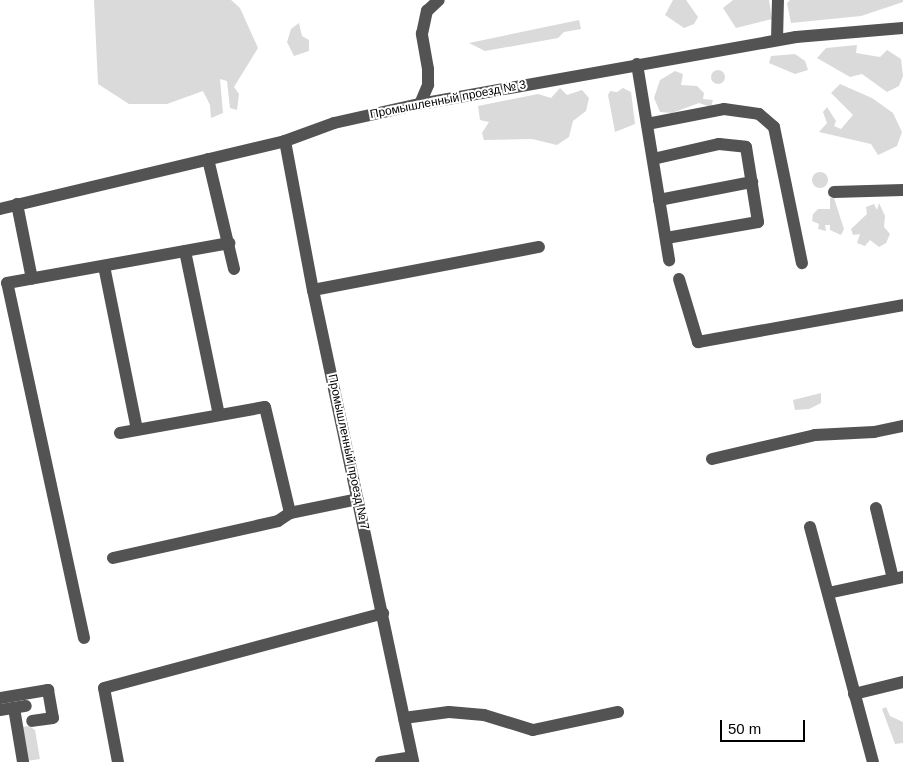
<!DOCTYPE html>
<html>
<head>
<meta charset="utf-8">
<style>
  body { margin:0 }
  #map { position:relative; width:903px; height:762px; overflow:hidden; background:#fff; font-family:Helvetica,sans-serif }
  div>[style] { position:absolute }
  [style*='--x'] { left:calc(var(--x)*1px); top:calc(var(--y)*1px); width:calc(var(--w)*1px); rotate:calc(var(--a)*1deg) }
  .green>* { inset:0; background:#dadada }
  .round { border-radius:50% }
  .minor>* { height:12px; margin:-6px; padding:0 6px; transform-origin:6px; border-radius:6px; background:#535353 }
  span { translate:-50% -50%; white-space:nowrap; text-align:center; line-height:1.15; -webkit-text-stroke:4px #fff; paint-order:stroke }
  .street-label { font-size:12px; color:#000 }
  .scale { position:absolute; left:720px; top:720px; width:85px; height:22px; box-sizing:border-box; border:2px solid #000; border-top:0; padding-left:6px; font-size:15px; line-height:18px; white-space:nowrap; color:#000; -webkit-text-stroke:4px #fff; paint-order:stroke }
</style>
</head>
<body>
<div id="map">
  <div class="green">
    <i style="clip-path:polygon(94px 0,231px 0,240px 8px,258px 48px,234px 87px,239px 94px,237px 110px,230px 108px,227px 81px,220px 79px,223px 113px,211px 118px,210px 105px,203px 91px,167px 104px,129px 104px,98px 84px)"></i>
    <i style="clip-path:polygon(673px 0,686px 0,698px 17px,694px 24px,684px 28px,665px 15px)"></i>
    <i style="clip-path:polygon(733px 0,769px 0,772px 19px,736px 28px,723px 8px)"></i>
    <i style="clip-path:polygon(790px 0,903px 0,903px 2px,861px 16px,791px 23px,787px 3px)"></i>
    <i style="clip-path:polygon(579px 20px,581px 29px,564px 32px,558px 38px,485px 51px,469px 43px)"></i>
    <i style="clip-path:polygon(299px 23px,302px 36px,309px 40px,309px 51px,294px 56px,287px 42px,291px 29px)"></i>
    <i style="clip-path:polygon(857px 45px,856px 53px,880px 57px,887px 50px,901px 59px,903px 76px,899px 86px,887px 92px,862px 74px,850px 77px,817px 58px,826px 48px)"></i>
    <i style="clip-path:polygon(795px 54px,805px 61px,808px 70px,795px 74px,769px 63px,771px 56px)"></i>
    <i class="round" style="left:711px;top:70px;width:14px;height:14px"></i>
    <i style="clip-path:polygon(675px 71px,683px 74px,681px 85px,697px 86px,704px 93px,703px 99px,713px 100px,711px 107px,699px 103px,672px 113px,660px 112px,654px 98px,660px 80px)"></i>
    <i style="clip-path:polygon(840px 84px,872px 98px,893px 113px,902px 132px,897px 146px,878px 155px,871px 144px,819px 132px,827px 123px,823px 112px,827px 107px,836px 121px,834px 126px,841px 129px,853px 115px,831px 93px)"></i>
    <i style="clip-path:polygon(560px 88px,567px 95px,582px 90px,589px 98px,586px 111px,573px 121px,569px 137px,557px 145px,532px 139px,484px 140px,482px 133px,489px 122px,480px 120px,478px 106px,538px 94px,551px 98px)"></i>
    <i style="clip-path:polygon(623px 88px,631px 92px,635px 124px,615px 132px,608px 95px,610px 91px,617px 92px)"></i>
    <i class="round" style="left:812px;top:172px;width:16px;height:16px"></i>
    <i style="clip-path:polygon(830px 198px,834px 198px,844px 229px,841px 235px,830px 230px,830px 225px,825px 225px,826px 231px,818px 229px,819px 224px,812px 221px,813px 214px,818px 209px,830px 209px)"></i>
    <i style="clip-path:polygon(879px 203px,885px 216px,884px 227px,890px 234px,886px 243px,879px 247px,870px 240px,865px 246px,857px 243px,860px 234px,853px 235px,851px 229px,867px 214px,866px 207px,874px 204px,877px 210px)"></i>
    <i style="clip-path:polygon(821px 393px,821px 403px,809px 409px,795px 410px,793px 400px)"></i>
    <i style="clip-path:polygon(886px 707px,890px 716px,903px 722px,903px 743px,895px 744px,882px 709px)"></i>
    <i style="clip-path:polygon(29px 726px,35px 730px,40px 759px,27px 761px,21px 727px)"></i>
  </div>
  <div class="minor">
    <i style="--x:777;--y:40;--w:40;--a:-88.6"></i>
    <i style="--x:637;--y:64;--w:199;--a:80.7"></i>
    <i style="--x:420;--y:104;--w:21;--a:-67"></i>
    <i style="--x:428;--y:85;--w:16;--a:-90"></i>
    <i style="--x:428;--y:69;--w:36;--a:-100"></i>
    <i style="--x:422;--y:34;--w:24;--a:-78"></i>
    <i style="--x:427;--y:11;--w:16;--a:-43"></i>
    <i style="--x:647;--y:124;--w:78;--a:-11"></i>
    <i style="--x:724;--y:109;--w:35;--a:8"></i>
    <i style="--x:759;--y:114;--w:20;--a:41"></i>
    <i style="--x:774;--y:127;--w:139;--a:78.4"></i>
    <i style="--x:285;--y:141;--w:152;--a:79.4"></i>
    <i style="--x:313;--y:290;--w:482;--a:78"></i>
    <i style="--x:208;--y:159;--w:113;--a:76.7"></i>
    <i style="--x:653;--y:159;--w:68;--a:-12.8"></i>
    <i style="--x:719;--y:144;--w:27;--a:6"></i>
    <i style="--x:746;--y:147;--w:76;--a:80.9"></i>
    <i style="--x:758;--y:222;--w:93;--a:170.1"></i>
    <i style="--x:834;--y:192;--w:69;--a:-1.7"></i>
    <i style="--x:659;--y:200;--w:95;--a:-11"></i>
    <i style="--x:17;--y:204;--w:76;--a:78.7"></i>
    <i style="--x:0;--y:209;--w:293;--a:-13.4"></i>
    <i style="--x:285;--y:141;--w:52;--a:-20.2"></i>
    <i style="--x:334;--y:123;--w:88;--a:-12.5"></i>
    <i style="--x:420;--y:104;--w:382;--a:-10.1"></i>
    <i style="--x:796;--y:37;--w:107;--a:-4.8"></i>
    <i style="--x:185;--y:251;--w:167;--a:78.3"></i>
    <i style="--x:104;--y:266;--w:167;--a:78.6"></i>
    <i style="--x:679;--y:279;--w:66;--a:73.2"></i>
    <i style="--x:698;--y:342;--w:208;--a:-10.2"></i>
    <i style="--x:313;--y:290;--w:230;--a:-10.8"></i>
    <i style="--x:120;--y:433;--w:147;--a:-10.2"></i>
    <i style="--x:265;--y:407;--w:109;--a:76.7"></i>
    <i style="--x:712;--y:459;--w:106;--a:-13.1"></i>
    <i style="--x:815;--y:435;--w:59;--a:-2.9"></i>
    <i style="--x:874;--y:432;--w:30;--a:-12"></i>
    <i style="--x:876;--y:508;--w:73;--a:76.5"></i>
    <i style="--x:810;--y:527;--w:243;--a:75"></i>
    <i style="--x:113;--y:558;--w:169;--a:-12.6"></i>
    <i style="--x:278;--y:521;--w:14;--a:-34"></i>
    <i style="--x:290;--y:513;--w:69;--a:-11.6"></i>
    <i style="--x:828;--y:593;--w:77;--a:-12"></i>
    <i style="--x:84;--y:638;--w:363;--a:-102.2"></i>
    <i style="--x:7;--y:283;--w:226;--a:-10.2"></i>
    <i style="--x:854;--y:694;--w:50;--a:-13.8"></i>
    <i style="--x:0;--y:698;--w:49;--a:-9.5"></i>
    <i style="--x:48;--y:690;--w:28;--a:80"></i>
    <i style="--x:53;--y:718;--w:21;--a:172"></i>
    <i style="--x:14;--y:708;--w:55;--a:80.5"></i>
    <i style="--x:0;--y:710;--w:26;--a:-9"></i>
    <i style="--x:404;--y:718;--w:45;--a:-7.6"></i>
    <i style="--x:449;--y:712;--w:35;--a:5"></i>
    <i style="--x:484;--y:715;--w:51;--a:17"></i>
    <i style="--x:533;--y:730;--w:87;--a:-12"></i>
    <i style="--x:118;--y:762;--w:75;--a:-100.7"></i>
    <i style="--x:104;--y:688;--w:289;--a:-15"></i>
    <i style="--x:381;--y:762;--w:31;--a:-9"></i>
  </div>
  <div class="street-label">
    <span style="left:448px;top:100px;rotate:-11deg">Промышленный проезд № 3</span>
    <span style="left:348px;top:452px;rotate:78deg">Промышленный проезд № 7</span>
  </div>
  <div class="scale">50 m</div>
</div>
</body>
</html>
